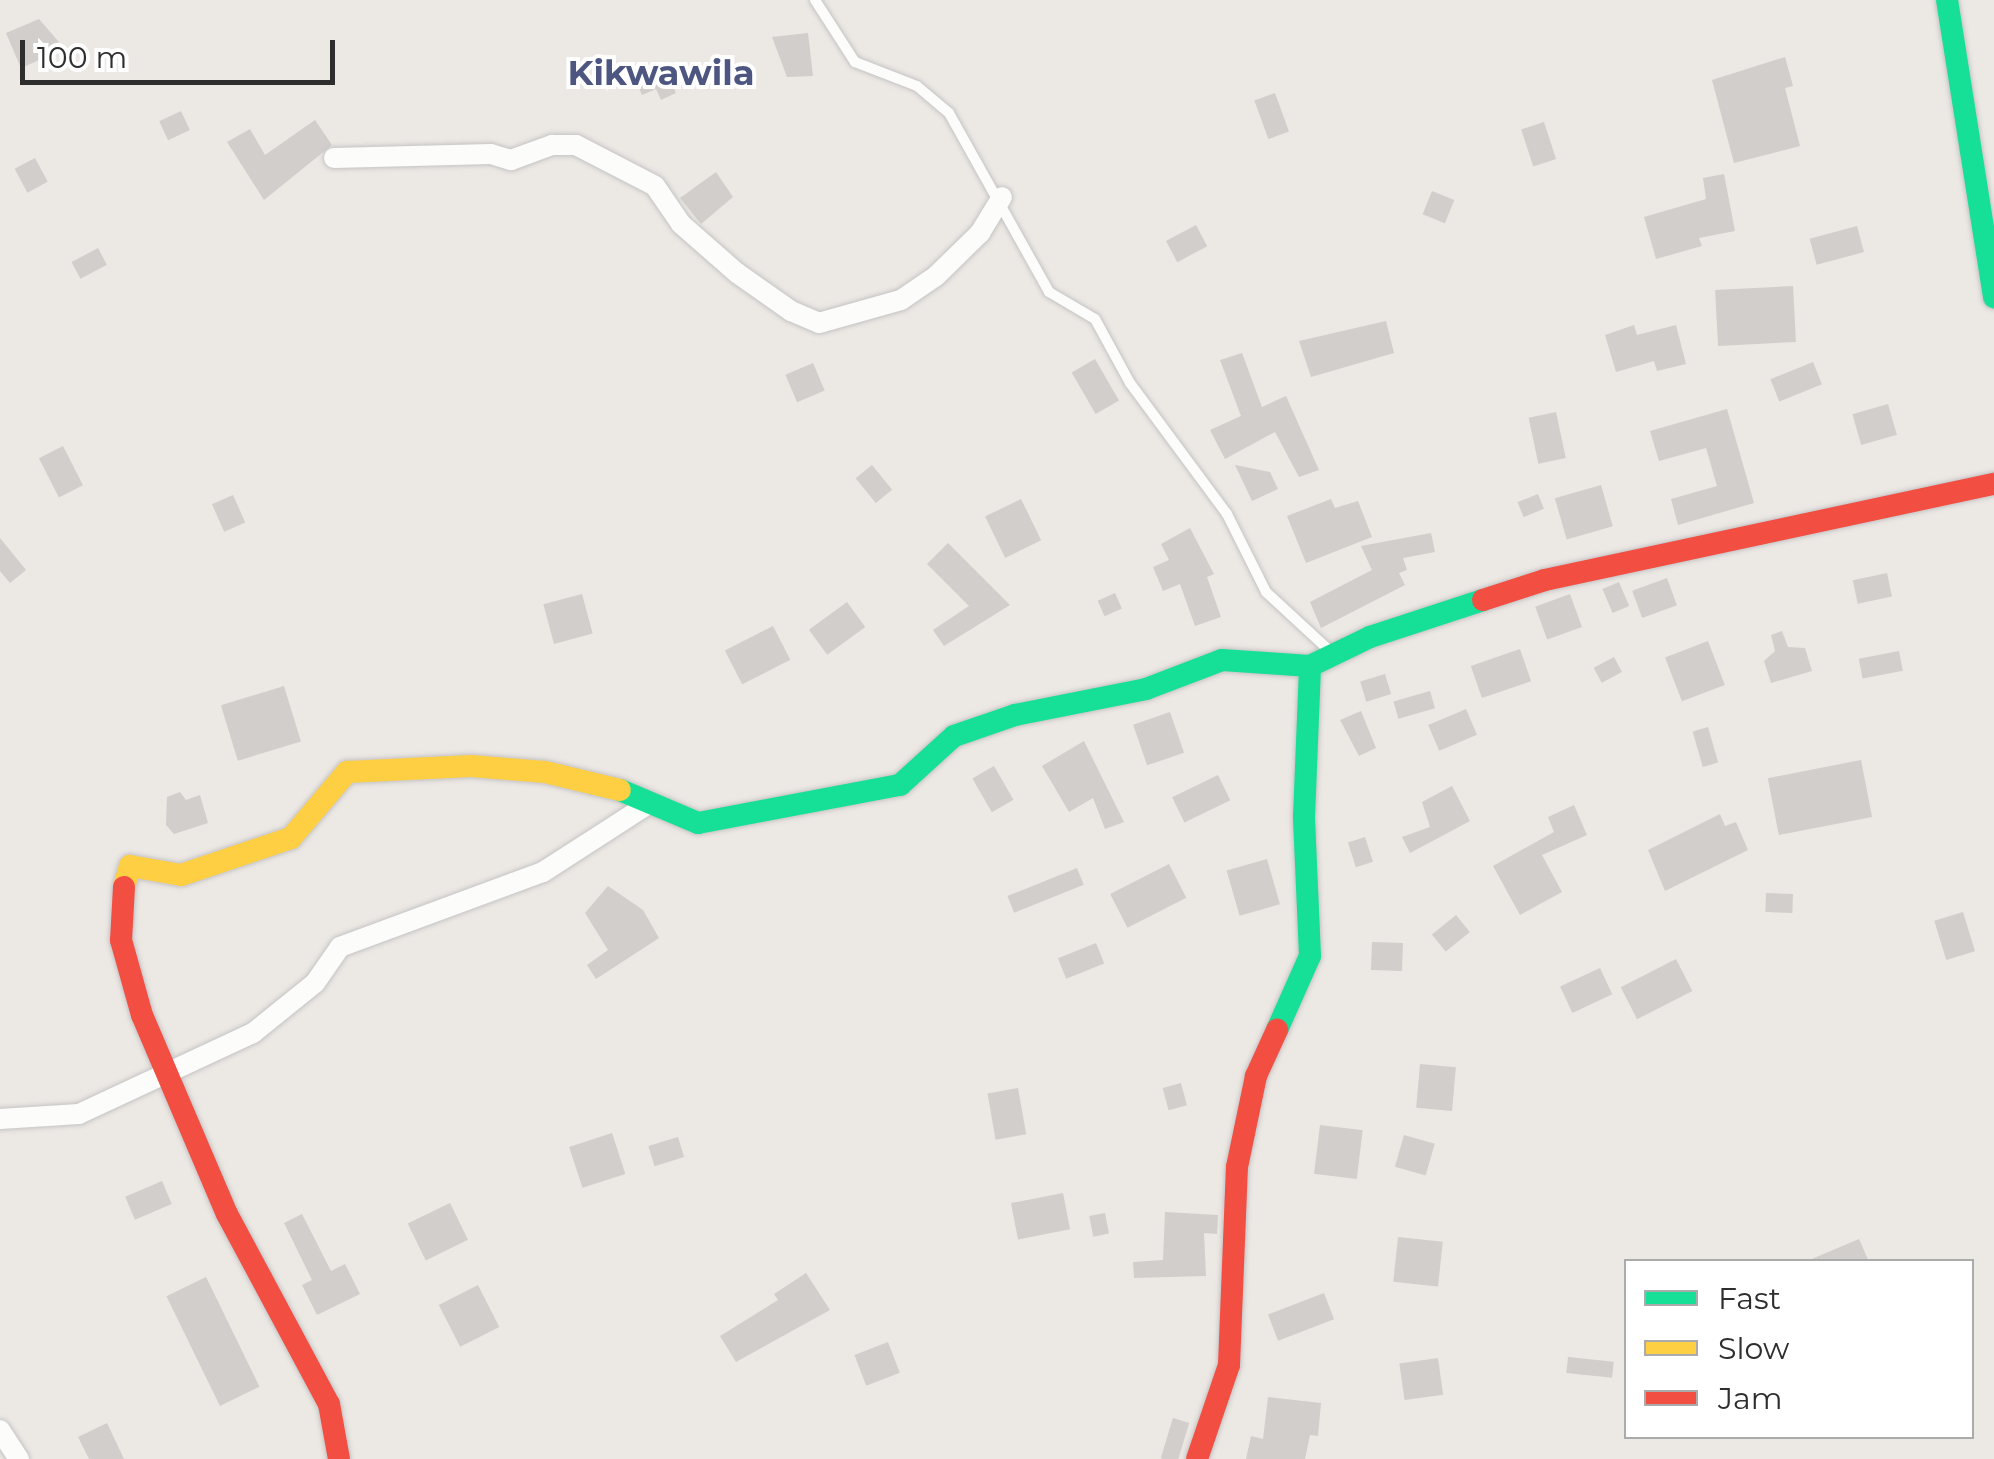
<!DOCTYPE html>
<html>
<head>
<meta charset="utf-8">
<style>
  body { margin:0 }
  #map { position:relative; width:1994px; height:1459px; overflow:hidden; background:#ece8e4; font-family:Montserrat,sans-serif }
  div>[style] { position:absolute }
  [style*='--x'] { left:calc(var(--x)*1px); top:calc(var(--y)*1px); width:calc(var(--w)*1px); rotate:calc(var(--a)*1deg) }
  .building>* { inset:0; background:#d1cecb; transform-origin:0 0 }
  .roads { filter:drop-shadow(0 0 2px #c5c4c5) drop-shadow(0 0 2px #c5c4c5) }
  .lane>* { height:10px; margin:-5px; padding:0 5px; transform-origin:5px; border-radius:5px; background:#fcfcfb }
  .street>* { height:20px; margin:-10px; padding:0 10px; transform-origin:10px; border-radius:10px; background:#fcfcfb }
  .fast>* { height:22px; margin:-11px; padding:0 11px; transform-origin:11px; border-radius:11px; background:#16e098 }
  .slow>* { height:22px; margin:-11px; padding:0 11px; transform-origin:11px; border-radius:11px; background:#ffcf43 }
  .jam>* { height:22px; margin:-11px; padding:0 11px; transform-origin:11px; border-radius:11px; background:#f24e42 }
  span { translate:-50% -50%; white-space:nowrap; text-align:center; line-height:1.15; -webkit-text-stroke:8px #fff; paint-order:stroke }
  .quarter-label { font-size:35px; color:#4d5680; font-weight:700 }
  .legend { position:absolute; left:1624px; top:1259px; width:350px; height:180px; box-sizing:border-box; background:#fff; border:2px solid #ababab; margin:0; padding:12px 18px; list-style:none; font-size:30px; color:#2e2e2e }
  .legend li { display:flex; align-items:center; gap:20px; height:50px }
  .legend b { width:50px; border:2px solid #ababab }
  .scale { position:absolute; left:20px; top:40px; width:315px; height:45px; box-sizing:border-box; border:5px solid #2e2e2e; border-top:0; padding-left:12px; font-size:30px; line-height:35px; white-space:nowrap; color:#2e2e2e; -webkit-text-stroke:8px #fff; paint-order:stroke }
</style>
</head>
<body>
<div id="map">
  <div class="building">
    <i style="clip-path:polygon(39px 19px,59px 42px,50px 46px,53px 54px,21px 68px,6px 33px)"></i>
    <i style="clip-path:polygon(808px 33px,813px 76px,787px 77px,772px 37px)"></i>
    <i style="clip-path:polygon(1785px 57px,1793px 86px,1785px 88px,1800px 146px,1734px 163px,1712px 80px)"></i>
    <i style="clip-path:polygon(664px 68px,676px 93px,661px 100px,656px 89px,642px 95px,636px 81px)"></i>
    <i style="left:1275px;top:93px;width:41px;height:22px;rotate:70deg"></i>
    <i style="left:181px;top:111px;width:21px;height:24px;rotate:65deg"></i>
    <i style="clip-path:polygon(315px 120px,332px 145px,264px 200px,227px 142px,250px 129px,265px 155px)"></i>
    <i style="left:1544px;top:122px;width:39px;height:24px;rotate:72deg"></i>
    <i style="left:35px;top:158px;width:27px;height:23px;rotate:62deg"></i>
    <i style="clip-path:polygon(716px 172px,733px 197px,701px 224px,680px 198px)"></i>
    <i style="clip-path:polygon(1724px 174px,1735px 231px,1699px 238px,1702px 246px,1656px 259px,1644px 217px,1706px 199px,1703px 178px)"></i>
    <i style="left:1432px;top:191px;width:24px;height:25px;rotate:22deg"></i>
    <i style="left:1196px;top:225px;width:24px;height:34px;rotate:62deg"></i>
    <i style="left:1857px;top:226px;width:27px;height:49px;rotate:75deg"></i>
    <i style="left:98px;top:248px;width:19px;height:30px;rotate:62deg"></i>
    <i style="left:1793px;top:286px;width:56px;height:78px;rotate:87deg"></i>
    <i style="clip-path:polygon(1386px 321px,1394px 353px,1311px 377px,1299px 341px)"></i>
    <i style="clip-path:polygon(1634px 325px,1637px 335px,1676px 325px,1686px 364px,1657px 371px,1654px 361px,1616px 372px,1605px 335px)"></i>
    <i style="clip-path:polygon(1242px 353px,1262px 407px,1286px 396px,1319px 470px,1299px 477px,1275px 432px,1225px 459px,1210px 430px,1241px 416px,1220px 360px)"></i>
    <i style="left:1095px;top:359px;width:48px;height:27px;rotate:60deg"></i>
    <i style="left:1813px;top:362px;width:24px;height:46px;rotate:68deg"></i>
    <i style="left:813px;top:363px;width:30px;height:30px;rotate:67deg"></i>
    <i style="left:1888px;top:404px;width:32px;height:37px;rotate:74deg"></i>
    <i style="clip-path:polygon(1727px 409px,1754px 503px,1678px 525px,1671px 499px,1717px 486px,1706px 448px,1659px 461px,1650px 431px)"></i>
    <i style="left:1556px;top:412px;width:47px;height:28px;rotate:78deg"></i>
    <i style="left:63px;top:446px;width:44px;height:27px;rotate:63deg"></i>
    <i style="left:872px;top:465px;width:32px;height:21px;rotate:51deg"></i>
    <i style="clip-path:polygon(1235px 465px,1270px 472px,1278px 489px,1252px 501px)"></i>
    <i style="left:1601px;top:485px;width:43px;height:48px;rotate:74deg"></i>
    <i style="left:1538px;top:494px;width:16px;height:22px;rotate:68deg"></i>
    <i style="left:233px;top:495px;width:30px;height:23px;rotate:66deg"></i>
    <i style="left:1021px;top:499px;width:46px;height:40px;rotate:64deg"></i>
    <i style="clip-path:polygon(1331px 499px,1335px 508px,1358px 501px,1372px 537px,1306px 563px,1287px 516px)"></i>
    <i style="clip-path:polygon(1190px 528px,1214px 574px,1207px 577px,1221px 617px,1195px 626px,1180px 584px,1163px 591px,1153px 567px,1169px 560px,1161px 544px)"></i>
    <i style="clip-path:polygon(1431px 533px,1435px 552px,1403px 558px,1407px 570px,1399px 573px,1405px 585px,1321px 628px,1310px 602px,1372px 570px,1361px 546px)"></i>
    <i style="clip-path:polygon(0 538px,26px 570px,10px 583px,0 571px)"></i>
    <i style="clip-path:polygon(948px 543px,1010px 605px,944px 646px,933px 630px,969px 606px,927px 564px)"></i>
    <i style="left:1887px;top:573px;width:24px;height:35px;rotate:78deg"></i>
    <i style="left:1667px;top:578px;width:29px;height:37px;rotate:70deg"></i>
    <i style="left:1619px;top:582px;width:26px;height:18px;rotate:67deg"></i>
    <i style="left:1115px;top:593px;width:17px;height:19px;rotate:66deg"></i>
    <i style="left:582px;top:594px;width:41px;height:40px;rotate:75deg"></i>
    <i style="left:1570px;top:594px;width:35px;height:37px;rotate:70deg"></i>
    <i style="left:847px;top:602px;width:31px;height:47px;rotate:54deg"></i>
    <i style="left:773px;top:626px;width:38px;height:54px;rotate:63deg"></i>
    <i style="clip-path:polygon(1782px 631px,1788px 647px,1805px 648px,1812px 671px,1771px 683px,1764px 661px,1775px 651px,1771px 635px)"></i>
    <i style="left:1708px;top:641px;width:47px;height:46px;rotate:69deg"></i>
    <i style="left:1520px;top:649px;width:34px;height:52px;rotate:71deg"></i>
    <i style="left:1899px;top:651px;width:20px;height:41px;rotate:79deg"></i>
    <i style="left:1614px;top:657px;width:17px;height:23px;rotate:62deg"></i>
    <i style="left:1385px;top:674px;width:21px;height:26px;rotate:73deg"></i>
    <i style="left:284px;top:686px;width:58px;height:66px;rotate:73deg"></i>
    <i style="left:1430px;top:691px;width:18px;height:38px;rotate:74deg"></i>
    <i style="left:1466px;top:709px;width:28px;height:41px;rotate:67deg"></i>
    <i style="clip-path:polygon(1361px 711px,1376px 748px,1359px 756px,1340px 720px)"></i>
    <i style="left:1170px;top:712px;width:43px;height:39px;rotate:71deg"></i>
    <i style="left:1708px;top:727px;width:37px;height:16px;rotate:74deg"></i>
    <i style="clip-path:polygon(1084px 741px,1124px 822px,1105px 829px,1093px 798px,1069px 812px,1042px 766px)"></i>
    <i style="left:1861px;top:760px;width:58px;height:95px;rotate:79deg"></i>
    <i style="left:994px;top:766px;width:39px;height:25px;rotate:60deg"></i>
    <i style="left:1218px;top:775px;width:28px;height:51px;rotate:64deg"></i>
    <i style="clip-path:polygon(1452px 786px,1470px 821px,1410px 853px,1402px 837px,1430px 827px,1422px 802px)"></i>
    <i style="clip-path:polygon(180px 792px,186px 800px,200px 795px,208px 823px,174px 834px,166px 825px,167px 797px)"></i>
    <i style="clip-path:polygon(1574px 805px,1587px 835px,1542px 855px,1562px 892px,1520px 915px,1493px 866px,1554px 832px,1548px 817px)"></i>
    <i style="clip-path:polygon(1720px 814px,1725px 826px,1736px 822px,1748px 850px,1665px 891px,1648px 850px)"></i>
    <i style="left:1365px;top:837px;width:26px;height:18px;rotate:72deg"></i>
    <i style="left:1267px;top:859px;width:47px;height:42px;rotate:74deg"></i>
    <i style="left:1169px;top:864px;width:38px;height:66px;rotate:63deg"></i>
    <i style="left:1077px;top:868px;width:18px;height:75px;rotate:68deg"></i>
    <i style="clip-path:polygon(608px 886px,643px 910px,659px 938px,596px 979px,587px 965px,608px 950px,585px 913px)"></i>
    <i style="left:1766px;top:893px;width:27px;height:19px;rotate:2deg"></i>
    <i style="left:1963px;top:912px;width:41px;height:30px;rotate:73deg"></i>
    <i style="left:1456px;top:915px;width:22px;height:31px;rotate:51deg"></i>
    <i style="left:1372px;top:942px;width:31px;height:28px;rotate:2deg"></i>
    <i style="left:1096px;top:943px;width:22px;height:41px;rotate:68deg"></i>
    <i style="left:1676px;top:959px;width:36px;height:62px;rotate:63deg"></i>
    <i style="left:1600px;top:968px;width:29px;height:44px;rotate:65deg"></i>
    <i style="left:1420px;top:1064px;width:36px;height:44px;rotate:5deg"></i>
    <i style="left:1181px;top:1083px;width:23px;height:19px;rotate:75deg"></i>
    <i style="left:1018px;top:1088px;width:47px;height:31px;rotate:80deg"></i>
    <i style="left:1320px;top:1125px;width:43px;height:49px;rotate:7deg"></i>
    <i style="left:612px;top:1133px;width:43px;height:45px;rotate:72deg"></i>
    <i style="left:1404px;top:1135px;width:32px;height:33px;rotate:16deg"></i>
    <i style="left:678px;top:1137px;width:21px;height:31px;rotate:73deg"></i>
    <i style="left:162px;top:1181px;width:25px;height:40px;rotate:67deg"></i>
    <i style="left:1063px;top:1193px;width:37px;height:53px;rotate:79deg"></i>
    <i style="left:450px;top:1203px;width:41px;height:47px;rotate:64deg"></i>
    <i style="clip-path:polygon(1165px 1212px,1218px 1215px,1217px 1234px,1204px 1233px,1206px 1276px,1134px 1278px,1133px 1262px,1163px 1260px)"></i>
    <i style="left:1105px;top:1213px;width:21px;height:16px;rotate:79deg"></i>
    <i style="clip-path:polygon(302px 1214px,331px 1271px,345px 1264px,360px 1294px,317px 1315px,302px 1285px,312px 1280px,284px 1223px)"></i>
    <i style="left:1398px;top:1237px;width:45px;height:45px;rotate:6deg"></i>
    <i style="clip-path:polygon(1859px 1239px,1869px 1262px,1807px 1262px,1807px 1261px)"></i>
    <i style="clip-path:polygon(806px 1273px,830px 1310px,736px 1362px,720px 1336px,778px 1300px,774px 1294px)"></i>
    <i style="left:206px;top:1277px;width:122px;height:44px;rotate:64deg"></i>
    <i style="left:478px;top:1285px;width:47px;height:44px;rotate:63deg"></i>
    <i style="left:1324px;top:1293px;width:28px;height:60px;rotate:69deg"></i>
    <i style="left:888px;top:1342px;width:33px;height:36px;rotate:69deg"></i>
    <i style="left:1568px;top:1357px;width:46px;height:16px;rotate:6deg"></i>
    <i style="left:1438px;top:1358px;width:37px;height:39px;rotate:82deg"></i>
    <i style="clip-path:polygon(1268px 1397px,1321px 1403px,1318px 1436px,1310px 1435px,1305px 1459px,1246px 1459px,1251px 1436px,1263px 1439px)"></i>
    <i style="left:1173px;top:1418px;width:17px;height:42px;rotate:17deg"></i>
    <i style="clip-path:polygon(107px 1423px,124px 1459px,89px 1459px,78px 1437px)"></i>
  </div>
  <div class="roads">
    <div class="lane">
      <i style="--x:815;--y:0;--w:74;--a:57.2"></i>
      <i style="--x:855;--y:62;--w:66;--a:21.2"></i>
      <i style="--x:917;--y:86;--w:42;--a:40.2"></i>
      <i style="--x:949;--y:113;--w:205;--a:60.8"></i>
      <i style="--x:1049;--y:292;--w:53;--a:30.4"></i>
      <i style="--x:1095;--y:319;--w:73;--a:61.3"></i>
      <i style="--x:1130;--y:383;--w:163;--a:53.5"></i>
      <i style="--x:1227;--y:514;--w:87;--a:63.4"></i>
      <i style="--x:1266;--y:592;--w:90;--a:42.7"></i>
    </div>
    <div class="street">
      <i style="--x:334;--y:158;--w:157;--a:-1.5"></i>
      <i style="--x:491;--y:154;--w:21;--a:17"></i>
      <i style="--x:511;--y:160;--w:44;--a:-20.1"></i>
      <i style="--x:552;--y:145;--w:24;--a:0"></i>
      <i style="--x:576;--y:145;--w:89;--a:27.4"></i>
      <i style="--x:655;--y:186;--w:46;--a:55.6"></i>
      <i style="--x:681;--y:224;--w:74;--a:41.2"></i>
      <i style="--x:737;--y:273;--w:66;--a:35.1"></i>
      <i style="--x:791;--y:311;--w:30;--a:23"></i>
      <i style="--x:819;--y:323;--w:85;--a:-15.7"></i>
      <i style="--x:901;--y:300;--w:42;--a:-34.4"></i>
      <i style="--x:936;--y:276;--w:62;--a:-44.3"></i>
      <i style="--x:980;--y:233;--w:42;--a:-58.6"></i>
      <i style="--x:0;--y:1119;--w:79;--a:-3.6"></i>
      <i style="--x:79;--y:1114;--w:192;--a:-25"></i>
      <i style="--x:253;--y:1033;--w:80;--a:-38.9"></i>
      <i style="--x:315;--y:983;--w:44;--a:-55.2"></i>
      <i style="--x:340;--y:947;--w:216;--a:-20.3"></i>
      <i style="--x:543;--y:872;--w:127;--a:-32.8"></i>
      <i style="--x:0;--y:1430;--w:35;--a:57"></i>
    </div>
    <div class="fast">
      <i style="--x:1947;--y:0;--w:301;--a:81"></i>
      <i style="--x:620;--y:790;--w:85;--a:22.9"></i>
      <i style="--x:698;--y:823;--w:206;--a:-10.7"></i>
      <i style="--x:900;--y:785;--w:73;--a:-42.2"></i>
      <i style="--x:954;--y:736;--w:65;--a:-19"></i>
      <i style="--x:1015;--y:715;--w:134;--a:-11.2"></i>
      <i style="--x:1146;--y:689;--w:81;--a:-20.9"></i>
      <i style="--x:1222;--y:660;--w:88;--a:3.9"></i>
      <i style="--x:1277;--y:1030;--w:81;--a:-66"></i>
      <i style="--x:1310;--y:956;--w:139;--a:-92.5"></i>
      <i style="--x:1304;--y:817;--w:151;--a:-87.7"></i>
      <i style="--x:1310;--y:666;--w:67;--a:-25.8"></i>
      <i style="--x:1370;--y:637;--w:119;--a:-18.1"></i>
    </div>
    <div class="slow">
      <i style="--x:124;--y:887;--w:22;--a:-74"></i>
      <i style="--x:130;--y:866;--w:52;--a:10"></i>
      <i style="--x:181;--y:875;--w:116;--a:-18.6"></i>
      <i style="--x:291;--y:838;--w:87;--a:-49.7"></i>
      <i style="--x:347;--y:772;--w:124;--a:-2.8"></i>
      <i style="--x:471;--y:766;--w:74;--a:4.6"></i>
      <i style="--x:545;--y:772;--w:77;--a:13.5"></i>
    </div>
    <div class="jam">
      <i style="--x:1483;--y:600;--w:65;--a:-17.9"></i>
      <i style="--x:1545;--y:580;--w:459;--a:-12.1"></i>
      <i style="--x:124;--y:887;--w:53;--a:93.2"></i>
      <i style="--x:121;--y:940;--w:78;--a:74.4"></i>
      <i style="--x:142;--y:1015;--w:216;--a:66.9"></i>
      <i style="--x:227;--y:1214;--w:216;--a:61.8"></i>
      <i style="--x:329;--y:1404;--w:56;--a:79.7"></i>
      <i style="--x:1197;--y:1459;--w:99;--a:-71.2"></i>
      <i style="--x:1229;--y:1365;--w:198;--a:-87.7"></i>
      <i style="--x:1237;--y:1167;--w:93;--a:-78.2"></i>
      <i style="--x:1256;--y:1076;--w:51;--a:-65.5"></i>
    </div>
  </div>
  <div class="quarter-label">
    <span style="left:661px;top:73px">Kikwawila</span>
  </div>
  <ul class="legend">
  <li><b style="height:12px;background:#16e098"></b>Fast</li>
  <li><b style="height:12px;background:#ffcf43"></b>Slow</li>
  <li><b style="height:12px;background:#f24e42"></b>Jam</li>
  </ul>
  <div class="scale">100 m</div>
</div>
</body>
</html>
